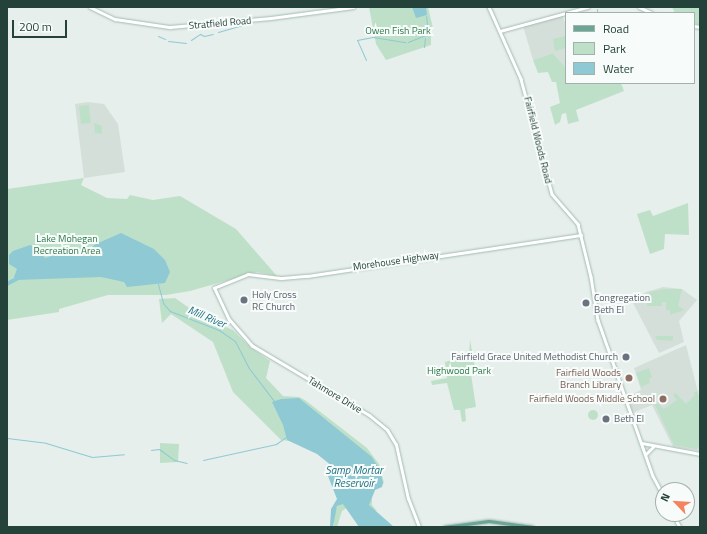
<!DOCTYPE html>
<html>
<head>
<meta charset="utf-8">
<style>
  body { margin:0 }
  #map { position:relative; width:707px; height:534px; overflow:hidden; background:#e6efeb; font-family:"Titillium Web",sans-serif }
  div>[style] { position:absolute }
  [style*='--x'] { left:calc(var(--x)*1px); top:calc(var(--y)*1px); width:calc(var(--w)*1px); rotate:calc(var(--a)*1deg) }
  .built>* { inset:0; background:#d4dfda }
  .green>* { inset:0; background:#bfe0c8; transform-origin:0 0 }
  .round { border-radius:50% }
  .water>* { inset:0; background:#8ec9d4 }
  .stream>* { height:1px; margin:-0.5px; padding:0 0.5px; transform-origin:0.5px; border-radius:0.5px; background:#8ec9d4 }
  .river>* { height:3.5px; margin:-1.75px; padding:0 1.75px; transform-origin:1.75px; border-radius:1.75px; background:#8ec9d4 }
  .roads { filter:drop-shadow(0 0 1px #a4bbb3) drop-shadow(0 0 1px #a4bbb3) }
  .secondary>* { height:2.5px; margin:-1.25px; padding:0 1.25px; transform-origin:1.25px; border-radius:1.25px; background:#fff }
  .primary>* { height:3px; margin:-1.5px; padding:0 1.5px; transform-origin:1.5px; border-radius:1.5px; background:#6aa596 }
  .dots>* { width:11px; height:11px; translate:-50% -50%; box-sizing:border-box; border:2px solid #f7fbf9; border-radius:50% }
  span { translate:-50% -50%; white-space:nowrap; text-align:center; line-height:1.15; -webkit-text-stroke:4px #f7fbf9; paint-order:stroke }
  .street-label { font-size:10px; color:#24423a }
  .park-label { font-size:10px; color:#2d7a4b }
  .worship-label { font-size:10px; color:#5b616d }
  .left { translate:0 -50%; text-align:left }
  .right { translate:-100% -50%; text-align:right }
  .education-label { font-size:10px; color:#785e54 }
  .water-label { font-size:11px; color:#1c6f80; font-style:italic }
  .frame { position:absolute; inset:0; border:8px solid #24423a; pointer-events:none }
  .legend { position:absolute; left:565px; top:12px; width:130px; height:72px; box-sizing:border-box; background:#f7fbf9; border:1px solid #a3b1ad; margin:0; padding:5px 7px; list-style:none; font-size:12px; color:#24423a }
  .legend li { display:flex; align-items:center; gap:8px; height:20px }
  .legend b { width:20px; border:1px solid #a3b1ad }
  .north { position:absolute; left:655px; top:482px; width:40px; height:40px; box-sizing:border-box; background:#f7fbf9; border:1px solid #a3b1ad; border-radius:50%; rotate:295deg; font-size:11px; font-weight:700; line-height:16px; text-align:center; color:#24423a }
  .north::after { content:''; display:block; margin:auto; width:14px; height:18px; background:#f4845f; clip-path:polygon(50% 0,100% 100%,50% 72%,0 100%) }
  .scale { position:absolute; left:12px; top:20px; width:55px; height:18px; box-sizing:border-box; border:2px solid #24423a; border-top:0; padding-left:5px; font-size:12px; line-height:14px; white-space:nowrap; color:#24423a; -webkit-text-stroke:3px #f7fbf9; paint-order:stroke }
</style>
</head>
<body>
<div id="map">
  <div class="built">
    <i style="clip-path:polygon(562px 15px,566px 25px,566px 68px,553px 53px,533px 60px,523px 26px)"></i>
    <i style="clip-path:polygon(88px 102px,104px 104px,118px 124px,125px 172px,84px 178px,75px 104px)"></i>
    <i style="clip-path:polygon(663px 287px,682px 289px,697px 300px,679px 321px,684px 342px,659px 353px,632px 301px,646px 292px)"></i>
    <i style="clip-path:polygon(686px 345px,700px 400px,700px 451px,673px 447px,652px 405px,632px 413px,626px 397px,641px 390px,634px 368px)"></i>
  </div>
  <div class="green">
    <i style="clip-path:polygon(369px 7px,428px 7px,433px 28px,431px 30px,431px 45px,386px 60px,376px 44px)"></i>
    <i style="clip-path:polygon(672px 7px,700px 7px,700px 25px,694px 24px,694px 13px,675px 13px)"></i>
    <i style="clip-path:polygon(565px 36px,566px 48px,555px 51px,553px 39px)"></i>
    <i style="clip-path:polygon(553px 53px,566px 68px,566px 83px,621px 83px,624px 91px,576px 110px,579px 121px,568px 124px,566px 113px,562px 114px,560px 122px,555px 125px,550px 107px,560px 103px,556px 82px,552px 82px,548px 72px,538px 73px,533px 60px)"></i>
    <i style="left:89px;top:105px;width:18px;height:10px;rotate:84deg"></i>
    <i style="clip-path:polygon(94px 123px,102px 126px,102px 134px,95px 133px)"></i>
    <i style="clip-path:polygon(84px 178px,81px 185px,107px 198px,127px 199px,130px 195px,153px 200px,180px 196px,236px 229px,277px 276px,257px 272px,190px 291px,166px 295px,108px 295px,59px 309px,59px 312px,7px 320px,7px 189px)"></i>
    <i style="clip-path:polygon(688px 203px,689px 235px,665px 234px,664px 249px,650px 254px,637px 214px,650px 210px,653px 216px)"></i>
    <i style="clip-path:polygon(664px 289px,682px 289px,678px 306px,685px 310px,670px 315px,670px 310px,666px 310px,666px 302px,662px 302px,662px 306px,647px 306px,647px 297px,650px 292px)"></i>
    <i style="clip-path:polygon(175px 298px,202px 317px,233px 330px,251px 348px,270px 361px,266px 378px,283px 396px,299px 397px,305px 400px,367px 448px,379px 464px,384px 483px,376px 488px,372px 497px,372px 505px,377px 511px,348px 507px,342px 511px,337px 527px,334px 527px,334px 513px,341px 499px,336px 462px,291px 441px,281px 440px,233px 392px,213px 342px,171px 314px,162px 323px,159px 299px)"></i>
    <i style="clip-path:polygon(655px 336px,673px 336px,673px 341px,657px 340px)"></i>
    <i style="clip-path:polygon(470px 340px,476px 373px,471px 374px,476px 407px,465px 409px,466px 421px,462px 422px,460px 410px,454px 410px,447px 383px,432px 385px,431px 381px,447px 378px,445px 362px,469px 355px)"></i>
    <i style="clip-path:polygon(649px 368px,652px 377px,649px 379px,650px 383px,641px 387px,636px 373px)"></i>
    <i style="clip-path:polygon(698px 391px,700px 445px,697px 449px,674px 445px,654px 403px,656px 402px,664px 409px,677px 400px,673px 395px,676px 393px,686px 404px,695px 395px,693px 393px)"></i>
    <i class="round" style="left:588px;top:410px;width:10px;height:10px"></i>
    <i style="clip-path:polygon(160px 443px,179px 444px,178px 462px,160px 463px)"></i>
  </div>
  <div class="water">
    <i style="clip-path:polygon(412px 7px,426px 7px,427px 15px,416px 18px)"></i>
    <i style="clip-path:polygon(121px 233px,154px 249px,165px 260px,170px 272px,165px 283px,127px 287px,124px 282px,101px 277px,16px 280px,14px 277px,17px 269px,9px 264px,9px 255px,13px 251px,30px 245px,36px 247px,45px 258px,57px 254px,79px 256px,96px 244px)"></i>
    <i style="clip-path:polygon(299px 398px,372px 457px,380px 470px,383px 483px,382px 487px,375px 490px,369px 505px,394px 527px,359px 527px,343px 504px,337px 506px,333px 527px,330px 527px,331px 509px,337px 499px,328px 476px,332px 466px,317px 454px,287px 440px,283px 425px,272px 402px,281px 399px)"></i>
  </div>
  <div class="stream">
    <i style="--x:597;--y:13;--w:4;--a:-90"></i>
    <i style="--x:218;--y:32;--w:29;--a:-16"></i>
    <i style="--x:158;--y:36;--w:8;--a:23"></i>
    <i style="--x:191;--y:40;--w:11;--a:-34"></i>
    <i style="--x:200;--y:34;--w:4;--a:27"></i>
    <i style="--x:204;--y:36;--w:9;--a:-13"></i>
    <i style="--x:168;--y:41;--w:18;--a:6"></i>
    <i style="--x:408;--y:42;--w:22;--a:-22"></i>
    <i style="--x:428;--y:34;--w:18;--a:-96"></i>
    <i style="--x:424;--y:47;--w:9;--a:-84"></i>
    <i style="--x:366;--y:60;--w:22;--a:-114"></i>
    <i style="--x:357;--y:40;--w:16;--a:-11"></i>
    <i style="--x:373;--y:37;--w:33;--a:9"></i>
    <i style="--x:158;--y:284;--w:20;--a:75"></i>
    <i style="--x:163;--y:303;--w:11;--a:49"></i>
    <i style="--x:170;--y:311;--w:53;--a:21.2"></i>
    <i style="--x:219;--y:330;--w:19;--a:35"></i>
    <i style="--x:235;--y:341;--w:29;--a:63"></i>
    <i style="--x:248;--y:367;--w:43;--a:52.6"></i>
    <i style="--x:7;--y:438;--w:39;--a:7"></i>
    <i style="--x:46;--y:443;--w:48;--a:16.9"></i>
    <i style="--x:92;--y:457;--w:32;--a:-5"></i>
    <i style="--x:151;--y:450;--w:8;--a:-7"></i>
    <i style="--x:159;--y:449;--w:19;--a:36"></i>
    <i style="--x:174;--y:460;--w:13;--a:13"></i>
    <i style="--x:203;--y:460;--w:75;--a:-12.4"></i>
    <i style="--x:276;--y:444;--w:12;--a:-35"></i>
  </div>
  <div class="river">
    <i style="--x:7;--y:284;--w:15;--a:-28"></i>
  </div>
  <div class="roads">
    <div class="secondary">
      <i style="--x:90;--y:7;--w:28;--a:26"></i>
      <i style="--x:115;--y:19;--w:56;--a:8.3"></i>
      <i style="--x:170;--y:27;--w:101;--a:-5.1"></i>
      <i style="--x:271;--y:18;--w:83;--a:-7.6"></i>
      <i style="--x:489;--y:7;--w:79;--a:66"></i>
      <i style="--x:521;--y:79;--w:119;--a:74.9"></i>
      <i style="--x:552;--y:194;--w:40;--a:49"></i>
      <i style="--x:578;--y:224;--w:55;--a:76.2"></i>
      <i style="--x:591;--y:277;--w:44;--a:80.8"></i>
      <i style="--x:598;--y:320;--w:165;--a:70.6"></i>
      <i style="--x:653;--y:476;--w:21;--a:62"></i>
      <i style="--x:639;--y:7;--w:14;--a:25"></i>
      <i style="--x:694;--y:26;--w:6;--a:9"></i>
      <i style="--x:500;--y:31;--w:91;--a:-15.3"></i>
      <i style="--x:642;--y:443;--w:59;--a:10.7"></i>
      <i style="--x:646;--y:454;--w:10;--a:-45"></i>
      <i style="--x:673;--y:514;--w:15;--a:62"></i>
      <i style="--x:419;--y:527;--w:30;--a:-111"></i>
      <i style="--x:408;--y:499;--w:55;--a:-102.5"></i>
      <i style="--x:396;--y:445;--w:17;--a:-121"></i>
      <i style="--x:387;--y:430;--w:22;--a:-141"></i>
      <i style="--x:370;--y:416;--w:137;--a:-149.3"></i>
      <i style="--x:252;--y:346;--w:35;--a:-131"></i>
      <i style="--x:229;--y:320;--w:35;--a:-115"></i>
      <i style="--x:214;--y:288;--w:37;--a:-22"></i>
      <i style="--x:248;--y:274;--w:34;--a:7"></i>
      <i style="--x:282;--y:278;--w:25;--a:-5"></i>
      <i style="--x:307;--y:276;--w:277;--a:-8.5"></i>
    </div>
    <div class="primary">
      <i style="--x:444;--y:527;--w:45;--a:-7.6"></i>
      <i style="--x:489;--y:521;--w:44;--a:7.8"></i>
    </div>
  </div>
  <div class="dots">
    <i style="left:244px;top:300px;background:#6b7280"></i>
    <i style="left:586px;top:303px;background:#6b7280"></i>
    <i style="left:626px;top:357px;background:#6b7280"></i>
    <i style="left:629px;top:378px;background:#8d6e63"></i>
    <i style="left:663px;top:399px;background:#8d6e63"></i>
    <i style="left:606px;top:419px;background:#6b7280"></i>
  </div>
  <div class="street-label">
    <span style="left:220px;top:23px;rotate:-5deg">Stratfield Road</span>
    <span style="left:538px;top:140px;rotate:76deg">Fairfield Woods Road</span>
    <span style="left:396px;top:261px;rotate:-8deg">Morehouse Highway</span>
    <span style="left:335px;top:395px;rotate:31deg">Tahmore Drive</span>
  </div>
  <div class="park-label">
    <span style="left:398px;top:31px">Owen Fish Park</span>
    <span style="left:67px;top:244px">Lake Mohegan<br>Recreation Area</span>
    <span style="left:459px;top:371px">Highwood Park</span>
  </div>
  <div class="worship-label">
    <span class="left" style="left:252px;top:300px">Holy Cross<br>RC Church</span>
    <span class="left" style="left:594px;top:303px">Congregation<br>Beth El</span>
    <span class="right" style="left:618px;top:357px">Fairfield Grace United Methodist Church</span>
    <span class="left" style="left:614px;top:419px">Beth El</span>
  </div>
  <div class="education-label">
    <span class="right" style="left:621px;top:378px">Fairfield Woods<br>Branch Library</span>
    <span class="right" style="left:655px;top:399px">Fairfield Woods Middle School</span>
  </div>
  <div class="water-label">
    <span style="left:207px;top:317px;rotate:23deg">Mill River</span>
    <span style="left:354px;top:477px">Samp Mortar<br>Reservoir</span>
  </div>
  <div class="frame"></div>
  <ul class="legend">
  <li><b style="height:5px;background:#6aa596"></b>Road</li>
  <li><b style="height:11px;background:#bfe0c8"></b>Park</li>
  <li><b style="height:11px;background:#8ec9d4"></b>Water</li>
  </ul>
  <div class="north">N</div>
  <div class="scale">200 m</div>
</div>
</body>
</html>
